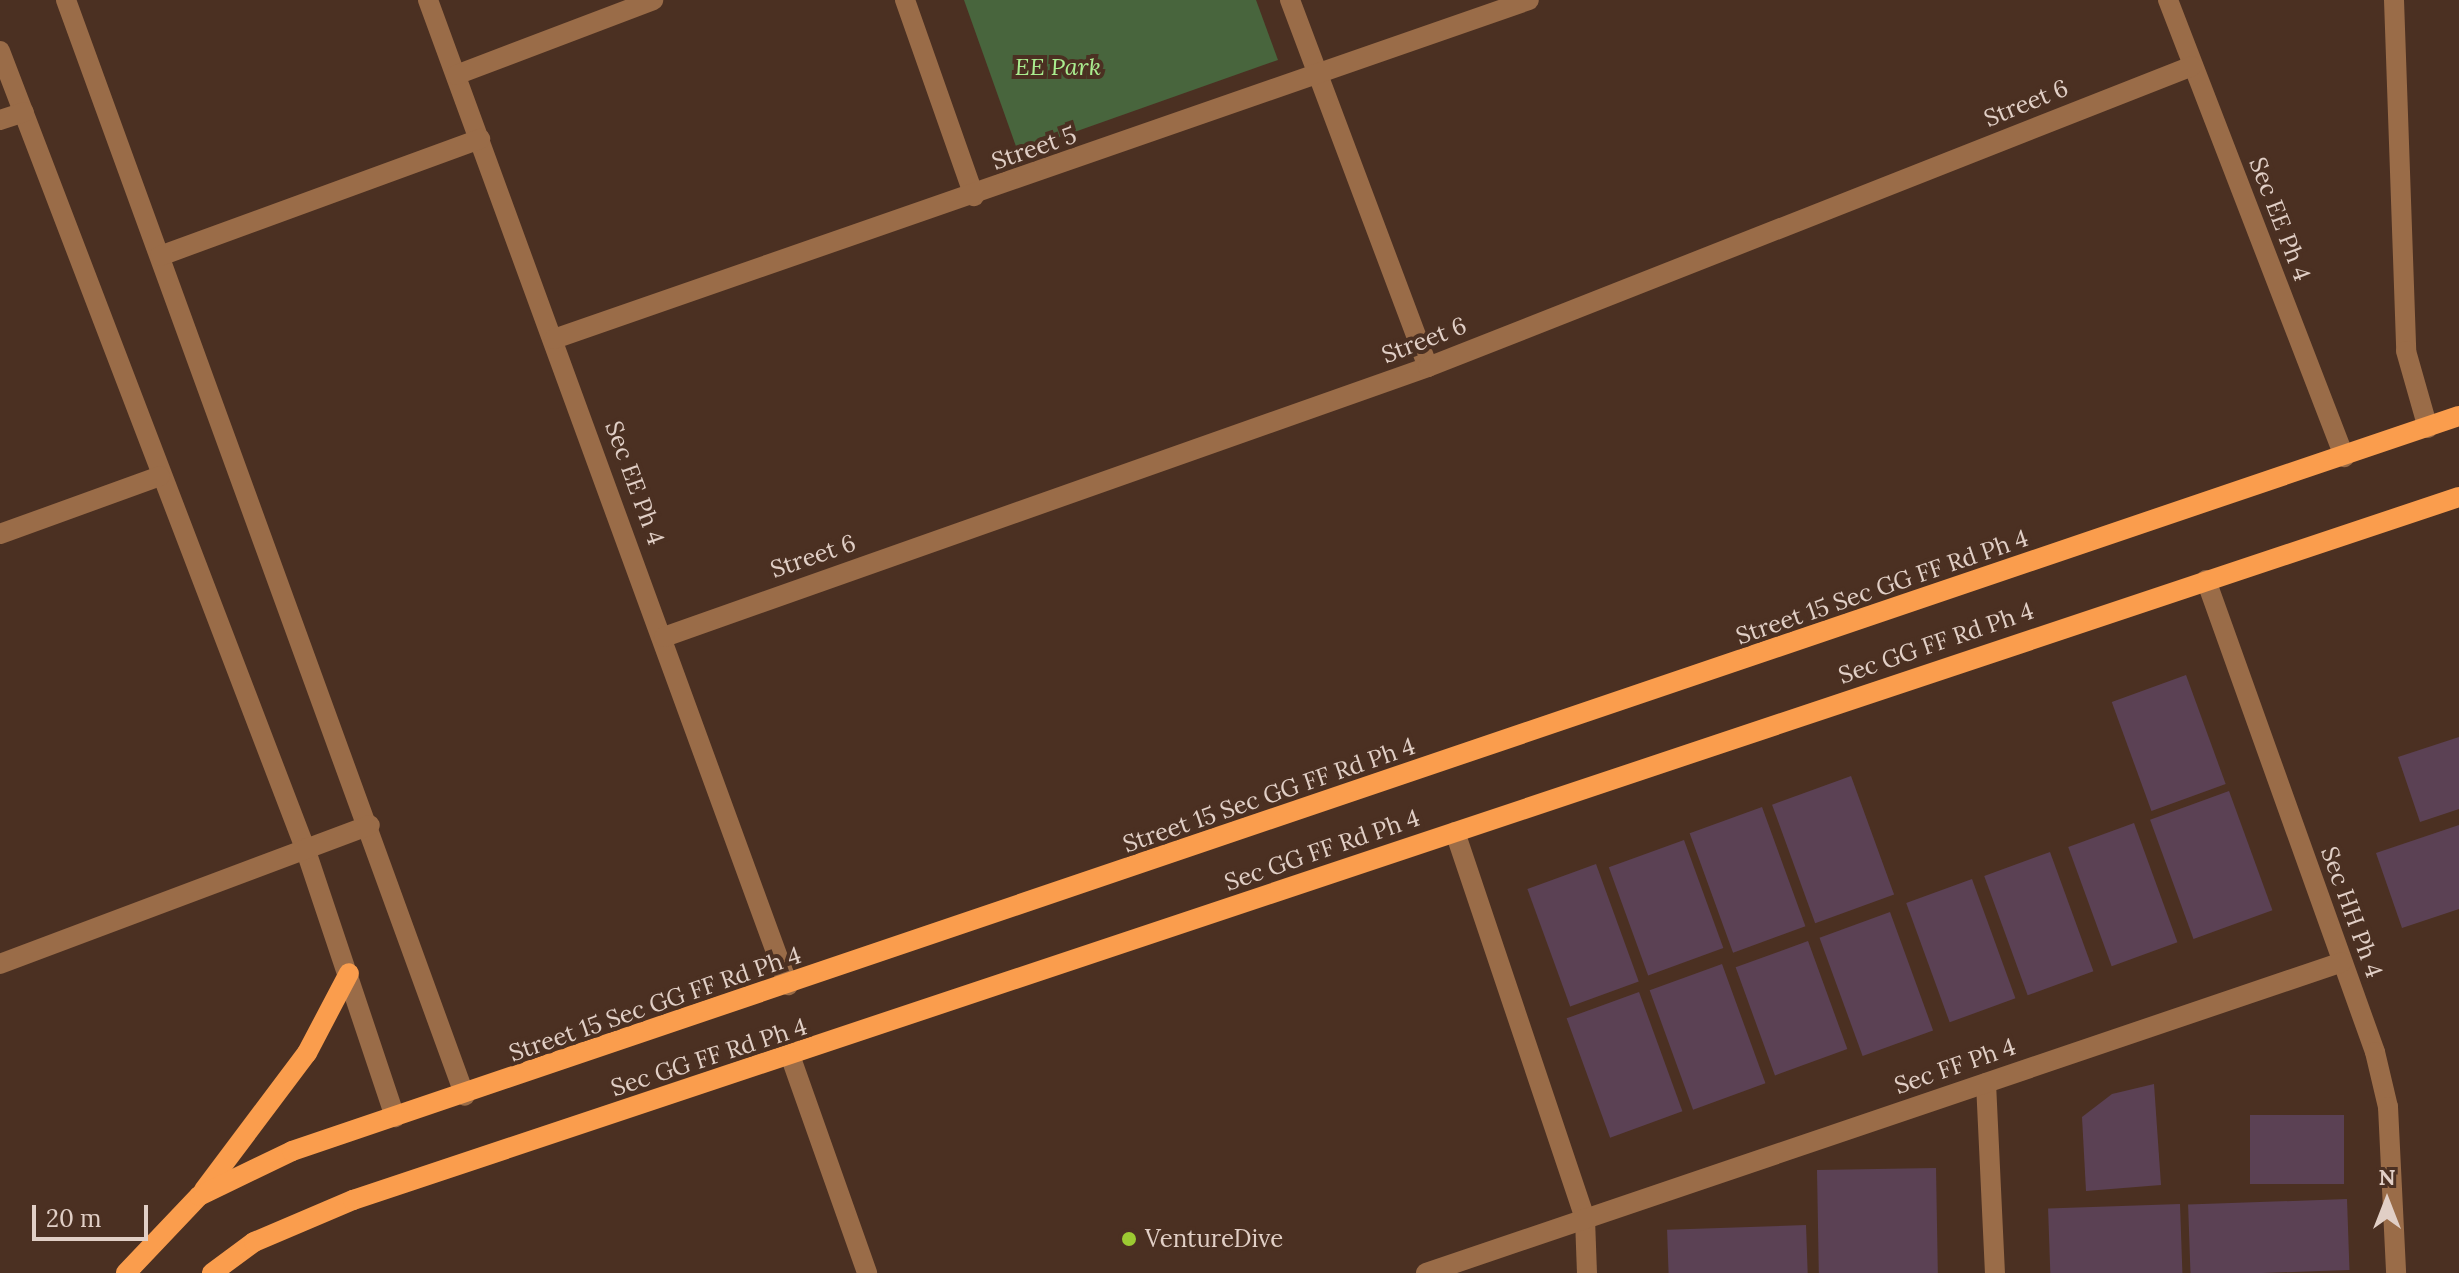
<!DOCTYPE html>
<html>
<head>
<meta charset="utf-8">
<style>
  body { margin:0 }
  #map { position:relative; width:2459px; height:1273px; overflow:hidden; background:#4b3022; font-family:Lora,serif }
  div>[style] { position:absolute }
  [style*='--x'] { left:calc(var(--x)*1px); top:calc(var(--y)*1px); width:calc(var(--w)*1px); rotate:calc(var(--a)*1deg) }
  .green>* { inset:0; background:#48653d }
  .building>* { inset:0; background:#5b4154; transform-origin:0 0 }
  .minor>* { height:20px; margin:-10px; padding:0 10px; transform-origin:10px; border-radius:10px; background:#9a6c48 }
  .major>* { height:20px; margin:-10px; padding:0 10px; transform-origin:10px; border-radius:10px; background:#fa9d4d }
  .dots>* { width:22px; height:22px; translate:-50% -50%; box-sizing:border-box; border:4px solid #4b3022; border-radius:50% }
  span { translate:-50% -50%; white-space:nowrap; text-align:center; line-height:1.15; -webkit-text-stroke:8px #4b3022; paint-order:stroke }
  .park-label { font-size:24px; color:#aaed8f; font-style:italic }
  .street-label { font-size:24px; color:#e1cfc6 }
  .poi-label { font-size:24px; color:#e1cfc6 }
  .left { translate:0 -50%; text-align:left }
  .north { position:absolute; left:2347px; top:1161px; width:80px; height:80px; -webkit-text-stroke:6px #4b3022; paint-order:stroke; rotate:0deg; font-size:22px; font-weight:700; line-height:32px; text-align:center; color:#e1cfc6 }
  .north::after { content:''; display:block; margin:auto; width:28px; height:36px; background:#e1cfc6; clip-path:polygon(50% 0,100% 100%,50% 72%,0 100%) }
  .scale { position:absolute; left:32px; top:1205px; width:116px; height:36px; box-sizing:border-box; border:4px solid #e1cfc6; border-top:0; padding-left:10px; font-size:24px; line-height:28px; white-space:nowrap; color:#e1cfc6; -webkit-text-stroke:6px #4b3022; paint-order:stroke }
</style>
</head>
<body>
<div id="map">
  <div class="green">
    <i style="clip-path:polygon(964px 0,1256px 0,1278px 60px,1018px 152px)"></i>
  </div>
  <div class="building">
    <i style="left:2186px;top:675px;width:116px;height:79px;rotate:70deg"></i>
    <i style="clip-path:polygon(2459px 737px,2459px 809px,2420px 822px,2398px 757px)"></i>
    <i style="left:1851px;top:776px;width:126px;height:84px;rotate:70deg"></i>
    <i style="left:2229px;top:791px;width:127px;height:84px;rotate:70deg"></i>
    <i style="left:1762px;top:807px;width:127px;height:77px;rotate:70deg"></i>
    <i style="left:2134px;top:823px;width:127px;height:70px;rotate:70deg"></i>
    <i style="clip-path:polygon(2459px 825px,2459px 909px,2402px 928px,2376px 853px)"></i>
    <i style="left:1684px;top:840px;width:115px;height:80px;rotate:70deg"></i>
    <i style="left:2050px;top:852px;width:127px;height:70px;rotate:70deg"></i>
    <i style="left:1596px;top:864px;width:125px;height:73px;rotate:70deg"></i>
    <i style="left:1972px;top:879px;width:127px;height:70px;rotate:70deg"></i>
    <i style="left:1890px;top:912px;width:126px;height:75px;rotate:70deg"></i>
    <i style="left:1808px;top:941px;width:115px;height:77px;rotate:70deg"></i>
    <i style="left:1722px;top:964px;width:127px;height:77px;rotate:70deg"></i>
    <i style="left:1639px;top:992px;width:127px;height:77px;rotate:70deg"></i>
    <i style="clip-path:polygon(2154px 1084px,2161px 1185px,2086px 1191px,2082px 1117px,2112px 1094px)"></i>
    <i style="left:2250px;top:1115px;width:94px;height:69px"></i>
    <i style="left:1936px;top:1168px;width:105px;height:119px;rotate:89deg"></i>
    <i style="left:2347px;top:1199px;width:71px;height:159px;rotate:88deg"></i>
    <i style="left:2180px;top:1204px;width:69px;height:132px;rotate:88deg"></i>
    <i style="left:1806px;top:1225px;width:48px;height:139px;rotate:88deg"></i>
  </div>
  <div class="minor">
    <i style="--x:66;--y:0;--w:1166;--a:70"></i>
    <i style="--x:428;--y:0;--w:1049;--a:69.92"></i>
    <i style="--x:905;--y:0;--w:208;--a:70.6"></i>
    <i style="--x:1290;--y:0;--w:392;--a:69.4"></i>
    <i style="--x:2168;--y:0;--w:490;--a:68.9"></i>
    <i style="--x:2394;--y:0;--w:351;--a:88"></i>
    <i style="--x:2406;--y:351;--w:80;--a:74.1"></i>
    <i style="--x:0;--y:51;--w:853;--a:69.06"></i>
    <i style="--x:305;--y:848;--w:284;--a:71.5"></i>
    <i style="--x:456;--y:75;--w:211;--a:-20.8"></i>
    <i style="--x:0;--y:120;--w:25;--a:-18"></i>
    <i style="--x:160;--y:256;--w:341;--a:-20.1"></i>
    <i style="--x:554;--y:339;--w:1032;--a:-19.17"></i>
    <i style="--x:0;--y:534;--w:170;--a:-19.9"></i>
    <i style="--x:2206;--y:580;--w:501;--a:70.3"></i>
    <i style="--x:2375;--y:1052;--w:57;--a:76.7"></i>
    <i style="--x:2388;--y:1107;--w:166;--a:87.2"></i>
    <i style="--x:664;--y:637;--w:810;--a:-19.46"></i>
    <i style="--x:1428;--y:367;--w:821;--a:-21.5"></i>
    <i style="--x:1455;--y:832;--w:408;--a:71.4"></i>
    <i style="--x:1585;--y:1219;--w:54;--a:87.9"></i>
    <i style="--x:0;--y:964;--w:395;--a:-20.6"></i>
    <i style="--x:791;--y:1058;--w:228;--a:70.5"></i>
    <i style="--x:1986;--y:1083;--w:190;--a:87.3"></i>
    <i style="--x:1426;--y:1273;--w:967;--a:-18.75"></i>
  </div>
  <div class="major">
    <i style="--x:204;--y:1190;--w:171;--a:-53.1"></i>
    <i style="--x:307;--y:1053;--w:90;--a:-62.3"></i>
    <i style="--x:126;--y:1273;--w:106;--a:-46.5"></i>
    <i style="--x:199;--y:1196;--w:103;--a:-25.8"></i>
    <i style="--x:292;--y:1151;--w:2288;--a:-18.74"></i>
    <i style="--x:212;--y:1273;--w:52;--a:-36.4"></i>
    <i style="--x:254;--y:1242;--w:108;--a:-23"></i>
    <i style="--x:353;--y:1200;--w:2220;--a:-18.46"></i>
  </div>
  <div class="dots">
    <i style="left:1129px;top:1239px;background:#9cca32"></i>
  </div>
  <div class="park-label">
    <span style="left:1058px;top:67px">EE Park</span>
  </div>
  <div class="street-label">
    <span style="left:2026px;top:103px;rotate:-22deg">Street 6</span>
    <span style="left:1034px;top:148px;rotate:-19deg">Street 5</span>
    <span style="left:2280px;top:219px;rotate:69deg">Sec EE Ph 4</span>
    <span style="left:1424px;top:340px;rotate:-21deg">Street 6</span>
    <span style="left:635px;top:483px;rotate:70deg">Sec EE Ph 4</span>
    <span style="left:813px;top:556px;rotate:-19deg">Street 6</span>
    <span style="left:1882px;top:587px;rotate:-19deg">Street 15 Sec GG FF Rd Ph 4</span>
    <span style="left:1936px;top:643px;rotate:-19deg">Sec GG FF Rd Ph 4</span>
    <span style="left:1269px;top:795px;rotate:-19deg">Street 15 Sec GG FF Rd Ph 4</span>
    <span style="left:1322px;top:850px;rotate:-19deg">Sec GG FF Rd Ph 4</span>
    <span style="left:2352px;top:912px;rotate:70deg">Sec HH Ph 4</span>
    <span style="left:655px;top:1004px;rotate:-19deg">Street 15 Sec GG FF Rd Ph 4</span>
    <span style="left:709px;top:1057px;rotate:-18deg">Sec GG FF Rd Ph 4</span>
    <span style="left:1955px;top:1066px;rotate:-19deg">Sec FF Ph 4</span>
  </div>
  <div class="poi-label">
    <span class="left" style="left:1145px;top:1239px">VentureDive</span>
  </div>
  <div class="north">N</div>
  <div class="scale">20 m</div>
</div>
</body>
</html>
